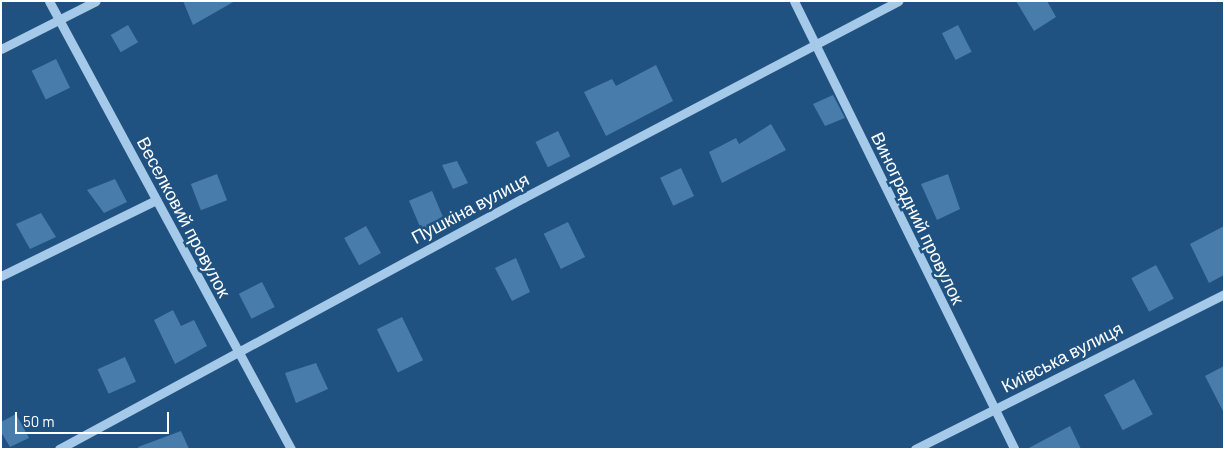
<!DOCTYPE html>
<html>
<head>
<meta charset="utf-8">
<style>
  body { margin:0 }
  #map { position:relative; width:1225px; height:450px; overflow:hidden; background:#205281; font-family:Barlow,sans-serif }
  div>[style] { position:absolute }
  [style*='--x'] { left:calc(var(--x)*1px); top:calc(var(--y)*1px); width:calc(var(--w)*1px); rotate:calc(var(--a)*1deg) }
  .building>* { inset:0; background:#487caa; transform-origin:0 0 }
  .minor>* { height:9px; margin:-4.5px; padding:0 4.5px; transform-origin:4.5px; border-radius:4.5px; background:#a5c9e8 }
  span { translate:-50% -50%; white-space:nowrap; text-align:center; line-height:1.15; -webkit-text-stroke:5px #205281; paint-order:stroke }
  .street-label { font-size:18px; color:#fff }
  .frame { position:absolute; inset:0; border:2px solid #fff; pointer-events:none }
  .scale { position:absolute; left:15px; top:412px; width:154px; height:22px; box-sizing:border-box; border:2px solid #fff; border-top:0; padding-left:6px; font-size:15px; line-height:18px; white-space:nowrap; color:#fff; -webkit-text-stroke:4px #205281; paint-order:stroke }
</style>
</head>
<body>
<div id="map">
  <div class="building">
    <i style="clip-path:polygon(183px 1px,235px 1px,193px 25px)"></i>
    <i style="clip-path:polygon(1016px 1px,1047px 1px,1056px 17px,1034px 31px)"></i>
    <i style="left:128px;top:25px;width:20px;height:20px;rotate:60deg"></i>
    <i style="left:958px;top:25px;width:30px;height:18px;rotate:63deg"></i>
    <i style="left:56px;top:59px;width:32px;height:27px;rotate:64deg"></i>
    <i style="clip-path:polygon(656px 65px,673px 101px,606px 136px,584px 92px,612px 79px,616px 86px)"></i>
    <i style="clip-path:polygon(833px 95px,845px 118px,825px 126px,813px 104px)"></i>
    <i style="clip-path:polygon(771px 124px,786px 150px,722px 183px,709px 152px,736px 138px,739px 144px)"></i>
    <i style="left:558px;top:131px;width:28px;height:25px;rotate:64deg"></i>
    <i style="clip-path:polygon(457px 161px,468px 183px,453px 189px,442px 165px)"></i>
    <i style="left:681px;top:168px;width:31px;height:23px;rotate:65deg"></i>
    <i style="left:217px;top:174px;width:28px;height:28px;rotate:69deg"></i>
    <i style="clip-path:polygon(948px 174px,960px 209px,937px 220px,921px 184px)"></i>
    <i style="clip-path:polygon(115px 179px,127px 202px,104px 213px,87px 190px)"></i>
    <i style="left:432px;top:191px;width:33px;height:25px;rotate:67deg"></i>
    <i style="clip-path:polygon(41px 213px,56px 237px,30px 249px,16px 224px)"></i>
    <i style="left:568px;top:222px;width:39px;height:27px;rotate:64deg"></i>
    <i style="left:366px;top:226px;width:31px;height:25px;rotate:61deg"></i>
    <i style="clip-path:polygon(1224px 226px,1224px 275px,1209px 283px,1190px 244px)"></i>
    <i style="clip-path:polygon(516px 258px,530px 292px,512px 301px,495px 268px)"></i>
    <i style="left:1156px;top:265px;width:38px;height:28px;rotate:62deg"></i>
    <i style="left:262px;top:282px;width:28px;height:26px;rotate:63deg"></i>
    <i style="clip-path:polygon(173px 310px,181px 326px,194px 320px,207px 346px,175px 364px,154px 320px)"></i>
    <i style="left:402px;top:317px;width:48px;height:28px;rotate:64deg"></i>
    <i style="left:125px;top:357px;width:27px;height:30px;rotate:66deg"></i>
    <i style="clip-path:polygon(316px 363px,328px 389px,296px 403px,285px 373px)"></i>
    <i style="clip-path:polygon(1224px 366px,1224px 413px,1205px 376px)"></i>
    <i style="left:1134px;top:379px;width:40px;height:34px;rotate:62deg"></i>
    <i style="clip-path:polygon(16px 414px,29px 438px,10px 447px,1px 432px,1px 422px)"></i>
    <i style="clip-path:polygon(1070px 426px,1081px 449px,1027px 449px)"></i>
    <i style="clip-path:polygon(181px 431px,189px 449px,139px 449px,138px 447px)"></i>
  </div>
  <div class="minor">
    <i style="--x:49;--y:1;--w:509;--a:61.62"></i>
    <i style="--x:794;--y:1;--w:499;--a:63.8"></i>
    <i style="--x:1;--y:49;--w:106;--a:-26.8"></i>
    <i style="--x:1;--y:276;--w:173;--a:-26.1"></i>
    <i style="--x:59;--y:449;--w:528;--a:-28.41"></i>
    <i style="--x:523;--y:198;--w:424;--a:-27.7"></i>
    <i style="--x:915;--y:449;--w:346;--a:-26.6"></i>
  </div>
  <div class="street-label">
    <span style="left:470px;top:208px;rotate:-28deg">Пушкіна вулиця</span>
    <span style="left:184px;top:217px;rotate:62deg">Веселковий провулок</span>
    <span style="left:918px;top:218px;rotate:64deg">Виноградний провулок</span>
    <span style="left:1062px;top:357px;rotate:-27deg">Київська вулиця</span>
  </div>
  <div class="frame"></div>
  <div class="scale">50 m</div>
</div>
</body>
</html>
